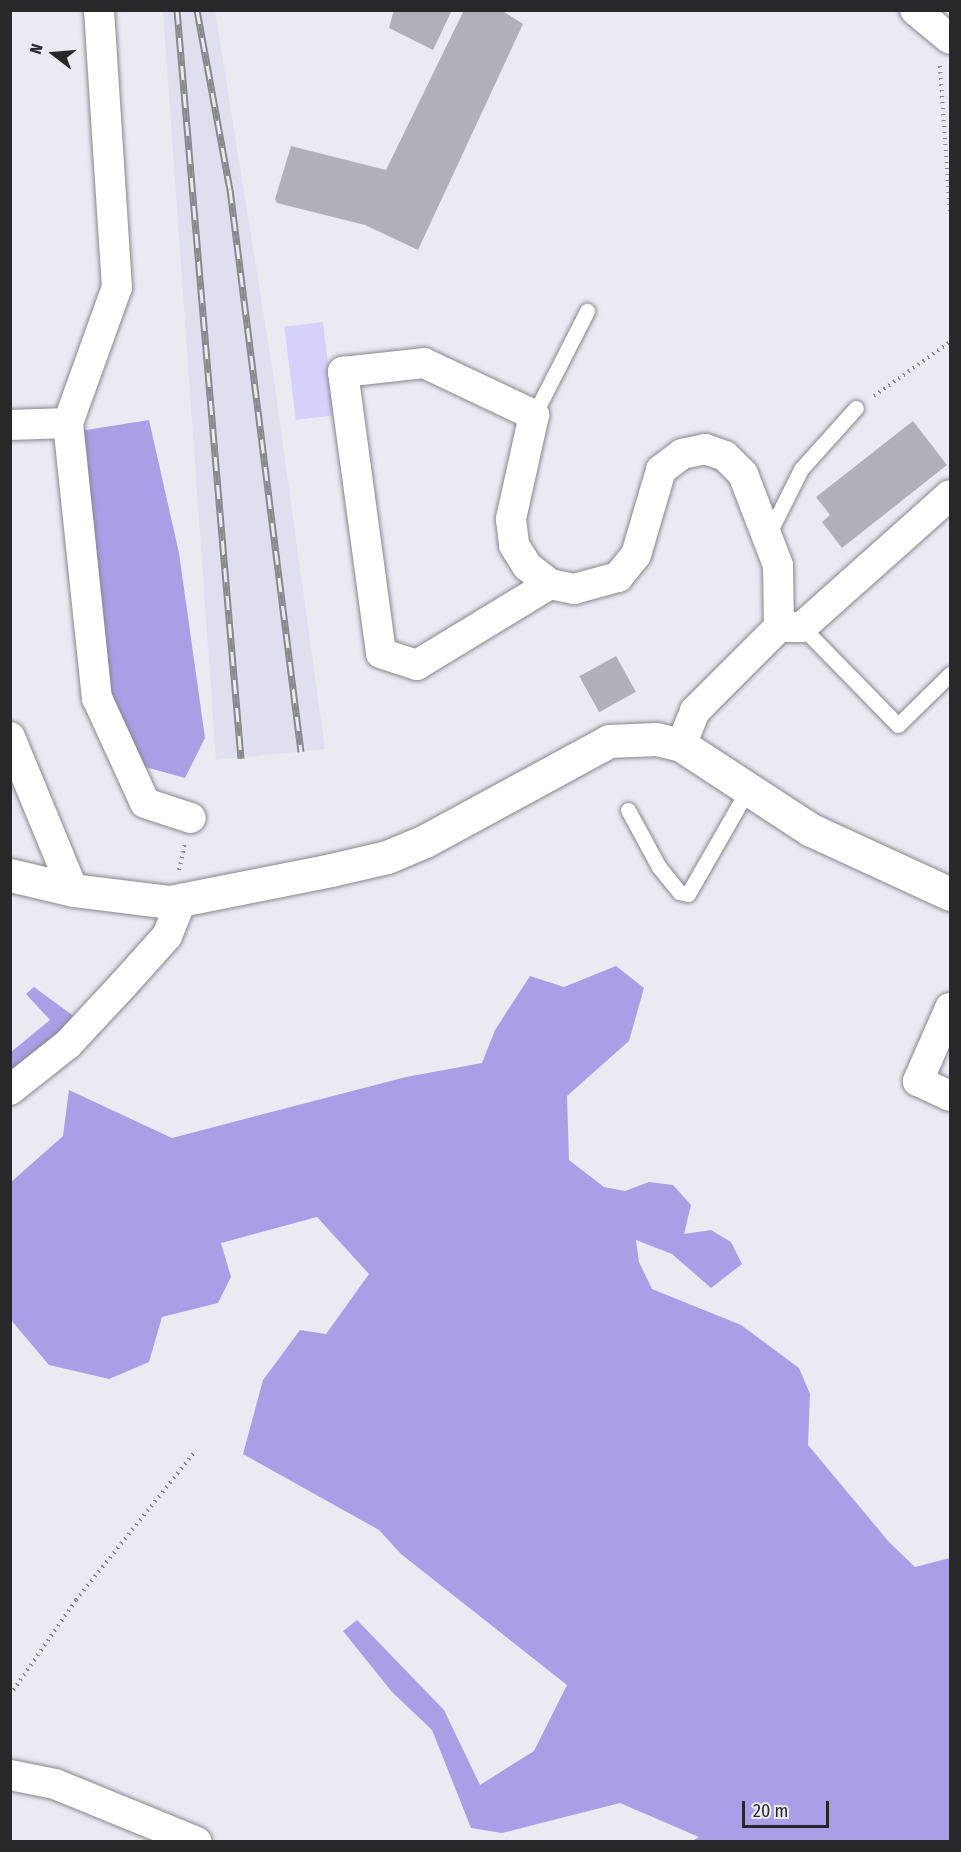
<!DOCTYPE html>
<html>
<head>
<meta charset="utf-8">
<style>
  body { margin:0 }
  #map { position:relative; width:961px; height:1852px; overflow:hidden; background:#ebeaf3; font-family:"Fira Sans Condensed",sans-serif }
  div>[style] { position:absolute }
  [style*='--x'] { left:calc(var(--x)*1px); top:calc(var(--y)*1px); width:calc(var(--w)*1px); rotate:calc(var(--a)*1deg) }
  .built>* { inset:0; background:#e0dfef }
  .green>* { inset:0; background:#d6d1fa; transform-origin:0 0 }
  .forest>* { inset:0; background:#aa9fe7 }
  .building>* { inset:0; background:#b1b0b8; transform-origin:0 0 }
  .path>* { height:4px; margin-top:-2px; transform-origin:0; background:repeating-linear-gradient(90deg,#87868c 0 1.5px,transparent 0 6px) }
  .roads { filter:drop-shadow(0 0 2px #87868e) drop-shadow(0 0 2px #87868e) }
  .lane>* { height:15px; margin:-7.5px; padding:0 7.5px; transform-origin:7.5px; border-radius:7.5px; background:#fff }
  .street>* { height:30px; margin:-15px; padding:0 15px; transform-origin:15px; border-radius:15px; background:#fff }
  .secondary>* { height:33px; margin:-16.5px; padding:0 16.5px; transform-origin:16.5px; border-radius:16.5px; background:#fff }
  .rail>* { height:7px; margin-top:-3.5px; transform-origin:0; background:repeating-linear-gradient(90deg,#ebeaf3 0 14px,#89888e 0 28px); box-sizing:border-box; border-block:2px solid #89888e }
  span { translate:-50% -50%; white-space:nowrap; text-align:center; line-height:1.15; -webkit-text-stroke:4.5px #ebeaf3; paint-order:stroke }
  .frame { position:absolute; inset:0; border:12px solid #28282b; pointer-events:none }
  .north { position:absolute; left:24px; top:24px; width:60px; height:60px; -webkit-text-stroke:4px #ebeaf3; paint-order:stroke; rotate:286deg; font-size:16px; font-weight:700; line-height:24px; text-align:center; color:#28282b }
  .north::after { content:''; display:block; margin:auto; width:21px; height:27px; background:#28282b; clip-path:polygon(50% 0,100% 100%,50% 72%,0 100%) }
  .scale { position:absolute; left:742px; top:1801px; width:87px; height:27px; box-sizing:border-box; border:3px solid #28282b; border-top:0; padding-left:8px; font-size:18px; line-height:21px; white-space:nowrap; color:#28282b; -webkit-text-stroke:4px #ebeaf3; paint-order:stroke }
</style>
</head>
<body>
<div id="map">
  <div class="built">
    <i style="clip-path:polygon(163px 11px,215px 11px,273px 373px,325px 749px,216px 760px)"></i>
  </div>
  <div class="green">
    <i style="left:323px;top:322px;width:94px;height:39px;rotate:83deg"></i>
  </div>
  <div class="forest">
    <i style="clip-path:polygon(149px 420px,179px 553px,205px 738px,185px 778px,124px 761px,97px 698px,68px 423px,86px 430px)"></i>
    <i style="clip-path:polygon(616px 966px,644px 988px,629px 1041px,567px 1096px,569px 1160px,604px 1187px,625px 1191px,649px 1182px,673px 1185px,691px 1205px,684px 1234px,711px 1230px,731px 1242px,742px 1264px,711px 1288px,672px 1254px,636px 1240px,639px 1262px,652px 1289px,741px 1325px,799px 1368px,810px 1394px,808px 1445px,889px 1542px,915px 1567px,950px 1558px,950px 1841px,692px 1841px,699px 1837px,620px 1803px,502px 1833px,471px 1828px,432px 1730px,392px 1692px,343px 1631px,357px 1620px,444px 1710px,480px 1785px,534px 1751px,567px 1685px,401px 1554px,379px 1530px,243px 1454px,263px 1380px,300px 1330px,326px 1334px,369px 1274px,317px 1217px,221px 1243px,231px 1277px,218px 1303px,162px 1317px,149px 1362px,109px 1379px,49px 1365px,11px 1320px,11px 1182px,63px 1136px,69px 1090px,172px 1138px,406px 1077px,482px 1063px,495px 1030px,530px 976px,564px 987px)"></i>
    <i style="clip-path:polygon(34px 987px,83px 1023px,11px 1079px,11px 1052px,50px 1020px,26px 994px)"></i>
  </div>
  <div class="building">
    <i style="clip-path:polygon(394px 10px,452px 10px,433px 50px,389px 28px)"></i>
    <i style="clip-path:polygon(464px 10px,501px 10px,523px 24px,418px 250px,365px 225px,277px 203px,275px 199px,291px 146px,386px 170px)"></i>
    <i style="clip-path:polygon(913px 421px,947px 465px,842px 548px,822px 522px,830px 515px,816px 497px)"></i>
    <i style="left:616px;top:656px;width:41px;height:42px;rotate:61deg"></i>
  </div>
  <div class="path">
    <i style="--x:940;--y:66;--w:148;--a:86.1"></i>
    <i style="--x:874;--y:396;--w:93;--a:-35.4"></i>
    <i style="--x:179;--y:870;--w:26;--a:-77"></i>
    <i style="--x:10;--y:1695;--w:116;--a:-55.2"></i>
    <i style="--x:76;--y:1600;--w:192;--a:-51.3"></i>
  </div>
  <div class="roads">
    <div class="lane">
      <i style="--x:534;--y:415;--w:117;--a:-63"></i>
      <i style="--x:767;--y:537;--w:76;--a:-63.4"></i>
      <i style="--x:801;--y:469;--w:82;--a:-48"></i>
      <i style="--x:802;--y:627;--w:137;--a:45.6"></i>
      <i style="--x:898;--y:725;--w:73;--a:-44.4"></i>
      <i style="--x:628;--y:810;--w:65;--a:61.5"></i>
      <i style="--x:659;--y:867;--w:32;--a:51"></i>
      <i style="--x:679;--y:892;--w:9;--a:13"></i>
      <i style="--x:688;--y:894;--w:119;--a:-60.2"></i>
    </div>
    <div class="street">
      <i style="--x:99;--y:10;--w:278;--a:86.3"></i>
      <i style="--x:117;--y:287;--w:145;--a:109.8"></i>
      <i style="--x:68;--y:423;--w:277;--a:84"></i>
      <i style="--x:97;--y:698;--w:115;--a:65.4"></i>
      <i style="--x:145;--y:803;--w:48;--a:18.1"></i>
      <i style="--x:915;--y:10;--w:45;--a:39.6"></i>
      <i style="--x:10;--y:425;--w:58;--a:-2"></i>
      <i style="--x:550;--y:584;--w:156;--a:148.7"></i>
      <i style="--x:417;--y:665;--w:38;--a:-162"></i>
      <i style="--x:381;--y:653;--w:284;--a:-97.7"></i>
      <i style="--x:343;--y:372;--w:81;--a:-6.3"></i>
      <i style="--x:424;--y:363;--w:122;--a:25.3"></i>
      <i style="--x:534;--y:415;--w:107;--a:102.5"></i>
      <i style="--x:511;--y:519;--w:26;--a:83"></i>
      <i style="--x:514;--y:545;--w:25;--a:58"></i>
      <i style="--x:527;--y:566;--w:29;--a:38"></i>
      <i style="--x:550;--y:584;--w:25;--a:12"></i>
      <i style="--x:574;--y:589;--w:46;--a:-15.3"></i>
      <i style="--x:618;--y:577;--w:28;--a:-51"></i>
      <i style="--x:636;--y:555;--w:89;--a:-73.6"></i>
      <i style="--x:661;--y:470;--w:26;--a:-37"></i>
      <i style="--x:682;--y:454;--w:24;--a:-12"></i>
      <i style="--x:705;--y:449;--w:21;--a:19"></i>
      <i style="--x:725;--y:456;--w:25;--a:45"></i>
      <i style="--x:743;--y:474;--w:97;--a:69"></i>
      <i style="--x:778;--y:565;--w:62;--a:89.1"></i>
      <i style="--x:779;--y:627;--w:119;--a:135"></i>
      <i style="--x:695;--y:711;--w:37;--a:112"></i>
      <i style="--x:779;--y:627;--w:23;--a:0"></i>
      <i style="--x:802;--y:627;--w:198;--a:-41.7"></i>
      <i style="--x:10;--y:737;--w:165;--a:67.6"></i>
      <i style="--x:950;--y:1008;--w:80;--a:113.7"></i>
      <i style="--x:918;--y:1081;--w:35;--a:25"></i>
      <i style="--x:10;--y:1090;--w:74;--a:-38.4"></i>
      <i style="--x:68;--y:1044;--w:81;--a:-47"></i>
      <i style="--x:123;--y:985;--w:66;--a:-48.1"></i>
      <i style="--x:167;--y:936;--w:38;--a:-68"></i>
      <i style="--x:10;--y:1775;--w:46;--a:11.3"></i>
      <i style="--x:55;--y:1784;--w:153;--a:22.2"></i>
    </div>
    <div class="secondary">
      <i style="--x:10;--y:875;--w:65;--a:13.4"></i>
      <i style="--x:73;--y:890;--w:98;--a:7.1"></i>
      <i style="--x:170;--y:902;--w:164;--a:-11.2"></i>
      <i style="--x:331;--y:870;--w:57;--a:-13.1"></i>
      <i style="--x:387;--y:857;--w:41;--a:-22.8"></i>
      <i style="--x:425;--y:841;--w:209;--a:-28.5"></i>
      <i style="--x:609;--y:741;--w:47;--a:-2.4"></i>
      <i style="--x:656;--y:739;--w:26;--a:13"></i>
      <i style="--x:681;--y:745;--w:155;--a:33.2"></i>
      <i style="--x:811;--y:830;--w:153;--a:24.7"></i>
    </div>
  </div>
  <div class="rail">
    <i style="--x:177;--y:10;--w:751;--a:85.11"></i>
    <i style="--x:197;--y:10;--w:182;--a:79.6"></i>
    <i style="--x:230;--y:189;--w:567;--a:82.81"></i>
  </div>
  <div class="frame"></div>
  <div class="north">N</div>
  <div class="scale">20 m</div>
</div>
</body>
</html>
